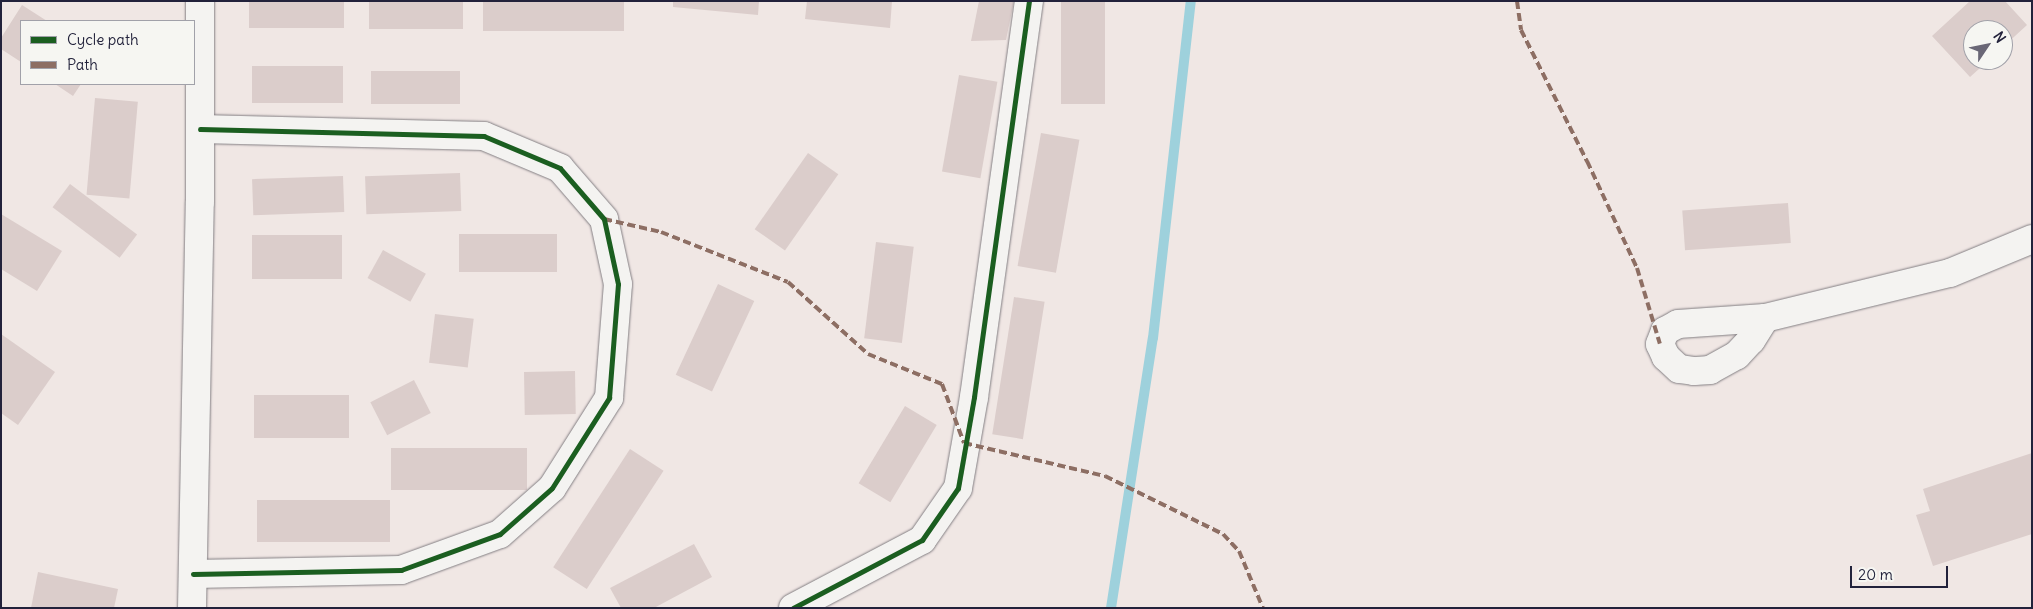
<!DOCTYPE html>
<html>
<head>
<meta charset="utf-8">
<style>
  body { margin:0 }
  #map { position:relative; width:2033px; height:609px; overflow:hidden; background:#f0e7e4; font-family:Delius,sans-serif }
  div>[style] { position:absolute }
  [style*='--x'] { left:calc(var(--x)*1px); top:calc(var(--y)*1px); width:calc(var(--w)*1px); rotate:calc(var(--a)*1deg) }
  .stream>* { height:10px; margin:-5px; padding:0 5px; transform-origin:5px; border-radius:5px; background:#9ed1dc }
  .building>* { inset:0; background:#dbcdcb; transform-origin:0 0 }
  .roads { filter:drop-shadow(0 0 1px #837f83) drop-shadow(0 0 1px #837f83) }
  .minor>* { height:28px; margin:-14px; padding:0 14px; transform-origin:14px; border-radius:14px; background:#f4f3f1 }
  .quiet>* { height:4px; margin-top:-2px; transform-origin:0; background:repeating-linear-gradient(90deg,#8d6e63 0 8px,transparent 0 12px) }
  .cycleway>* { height:5px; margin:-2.5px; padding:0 2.5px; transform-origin:2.5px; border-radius:2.5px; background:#1b5e20 }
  span { translate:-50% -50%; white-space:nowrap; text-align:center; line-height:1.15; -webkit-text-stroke:5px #f6f6f2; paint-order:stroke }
  .frame { position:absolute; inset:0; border:2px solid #22223b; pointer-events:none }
  .legend { position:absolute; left:20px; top:20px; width:175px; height:65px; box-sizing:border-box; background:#f6f6f2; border:1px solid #a1a1a9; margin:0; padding:6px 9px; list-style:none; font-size:15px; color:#22223b }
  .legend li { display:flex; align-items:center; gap:10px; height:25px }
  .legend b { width:25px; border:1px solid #a1a1a9 }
  .north { position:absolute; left:1963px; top:20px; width:50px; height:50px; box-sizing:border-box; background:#f6f6f2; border:1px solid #a1a1a9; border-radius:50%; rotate:56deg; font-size:14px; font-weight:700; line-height:20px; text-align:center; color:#22223b }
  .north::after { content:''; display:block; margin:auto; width:18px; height:22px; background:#6a6776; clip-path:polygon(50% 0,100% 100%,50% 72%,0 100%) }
  .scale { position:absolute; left:1850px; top:566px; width:98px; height:22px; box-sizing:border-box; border:2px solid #22223b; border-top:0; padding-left:6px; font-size:15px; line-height:18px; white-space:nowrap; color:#22223b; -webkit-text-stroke:4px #f6f6f2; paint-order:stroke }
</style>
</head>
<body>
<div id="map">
  <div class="stream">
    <i style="--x:1111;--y:608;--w:273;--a:-81.2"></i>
    <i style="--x:1153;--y:338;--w:339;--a:-83.6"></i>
  </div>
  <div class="building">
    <i style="left:249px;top:1px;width:95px;height:27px"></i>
    <i style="left:369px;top:1px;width:94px;height:28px"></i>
    <i style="left:483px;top:1px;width:141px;height:30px"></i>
    <i style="clip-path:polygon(673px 1px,759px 1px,758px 15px,673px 7px)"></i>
    <i style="clip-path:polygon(807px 1px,892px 1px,890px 28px,805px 19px)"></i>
    <i style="clip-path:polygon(979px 1px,1014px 1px,1006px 40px,971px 41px)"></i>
    <i style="left:1061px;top:1px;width:44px;height:103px"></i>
    <i style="clip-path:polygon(1970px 1px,2005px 1px,2027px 25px,2003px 47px,2003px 30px,1973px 30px,1973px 60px,1989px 60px,1970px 77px,1932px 36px)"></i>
    <i style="clip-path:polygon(22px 5px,47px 21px,21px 21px,21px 62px,1px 49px,1px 38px)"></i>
    <i style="left:252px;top:66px;width:91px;height:37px"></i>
    <i style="left:371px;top:71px;width:89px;height:33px"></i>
    <i style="left:959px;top:75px;width:39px;height:98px;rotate:10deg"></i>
    <i style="clip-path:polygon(55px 84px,81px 84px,73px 96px)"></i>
    <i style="left:95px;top:98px;width:43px;height:97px;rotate:5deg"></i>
    <i style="left:1041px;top:133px;width:39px;height:135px;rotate:10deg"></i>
    <i style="left:808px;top:153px;width:37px;height:93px;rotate:35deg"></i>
    <i style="left:460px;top:173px;width:38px;height:95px;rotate:88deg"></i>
    <i style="left:343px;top:176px;width:36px;height:91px;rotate:88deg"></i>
    <i style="left:70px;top:184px;width:84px;height:29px;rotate:37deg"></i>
    <i style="left:1788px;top:203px;width:40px;height:106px;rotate:86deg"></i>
    <i style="clip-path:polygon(1px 214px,62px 251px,37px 291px,1px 269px)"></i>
    <i style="left:459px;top:234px;width:98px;height:38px"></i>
    <i style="left:252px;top:235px;width:90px;height:44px"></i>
    <i style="left:876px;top:242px;width:38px;height:97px;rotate:7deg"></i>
    <i style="left:383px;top:250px;width:49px;height:32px;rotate:29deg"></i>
    <i style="left:718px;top:284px;width:40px;height:100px;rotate:25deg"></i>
    <i style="left:1014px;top:297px;width:31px;height:139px;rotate:9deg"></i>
    <i style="left:435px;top:314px;width:39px;height:49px;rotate:7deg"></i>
    <i style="clip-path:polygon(1px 334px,55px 372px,18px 425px,1px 413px)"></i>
    <i style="left:575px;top:371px;width:43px;height:51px;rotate:89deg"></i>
    <i style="left:414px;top:380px;width:37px;height:49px;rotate:63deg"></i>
    <i style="left:254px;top:395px;width:95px;height:43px"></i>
    <i style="left:905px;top:406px;width:37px;height:90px;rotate:31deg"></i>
    <i style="left:391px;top:448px;width:136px;height:42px"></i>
    <i style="left:630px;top:449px;width:40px;height:141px;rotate:33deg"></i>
    <i style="clip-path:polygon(2032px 453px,2032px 534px,1933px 566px,1916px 515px,1930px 511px,1923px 489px)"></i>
    <i style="left:257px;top:500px;width:133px;height:42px"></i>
    <i style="clip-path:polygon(694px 544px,712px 577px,654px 608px,621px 608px,610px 588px)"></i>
    <i style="clip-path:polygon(38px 572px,118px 589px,114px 608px,31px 608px)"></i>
  </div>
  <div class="roads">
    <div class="minor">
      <i style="--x:1765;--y:318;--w:26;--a:122"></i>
      <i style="--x:1751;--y:340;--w:21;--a:133"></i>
      <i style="--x:1737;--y:355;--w:31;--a:151"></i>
      <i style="--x:1710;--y:370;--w:16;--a:176"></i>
      <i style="--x:1694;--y:371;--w:15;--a:-172"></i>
      <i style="--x:1679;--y:369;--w:18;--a:-137"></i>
      <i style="--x:1666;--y:357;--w:14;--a:-115"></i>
      <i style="--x:1660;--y:344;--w:14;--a:-69"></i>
      <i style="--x:1665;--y:331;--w:15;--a:-28"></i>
      <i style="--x:1678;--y:324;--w:87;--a:-3.9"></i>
      <i style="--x:1765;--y:318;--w:190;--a:-13.7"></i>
      <i style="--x:1950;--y:273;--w:89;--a:-22.5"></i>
      <i style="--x:193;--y:574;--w:208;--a:-1.1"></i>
      <i style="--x:401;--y:570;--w:105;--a:-20"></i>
      <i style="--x:500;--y:534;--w:69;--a:-41.5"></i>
      <i style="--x:552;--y:488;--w:107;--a:-57.7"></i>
      <i style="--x:609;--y:398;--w:114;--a:-85.5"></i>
      <i style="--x:618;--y:284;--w:66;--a:-102.2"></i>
      <i style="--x:604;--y:219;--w:67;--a:-130.8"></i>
      <i style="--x:560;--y:168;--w:82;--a:-157.2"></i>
      <i style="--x:484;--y:136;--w:284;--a:-178.6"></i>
      <i style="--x:192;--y:608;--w:406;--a:-88.9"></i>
      <i style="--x:200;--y:202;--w:201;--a:-90"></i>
      <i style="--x:793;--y:608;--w:146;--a:-27.8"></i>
      <i style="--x:922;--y:540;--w:63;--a:-55.3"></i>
      <i style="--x:958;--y:488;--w:92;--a:-80"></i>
      <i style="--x:974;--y:397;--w:400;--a:-82.1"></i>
    </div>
  </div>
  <div class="quiet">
    <i style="--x:1517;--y:1;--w:29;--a:82"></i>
    <i style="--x:1521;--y:30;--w:147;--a:63.3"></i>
    <i style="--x:1587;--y:161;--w:118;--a:65"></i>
    <i style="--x:1637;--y:268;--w:79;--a:73.2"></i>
    <i style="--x:604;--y:219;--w:58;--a:12.8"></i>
    <i style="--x:661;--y:232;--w:136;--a:21.5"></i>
    <i style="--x:788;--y:282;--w:108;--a:42"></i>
    <i style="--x:868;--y:354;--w:80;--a:22.1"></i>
    <i style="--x:942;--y:384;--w:63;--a:69.6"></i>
    <i style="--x:964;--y:443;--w:145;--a:13.2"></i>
    <i style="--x:1105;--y:476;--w:131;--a:26.2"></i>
    <i style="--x:1223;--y:534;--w:23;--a:47"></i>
    <i style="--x:1239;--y:551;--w:62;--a:67.2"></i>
  </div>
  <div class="cycleway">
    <i style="--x:193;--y:574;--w:208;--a:-1.1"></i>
    <i style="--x:401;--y:570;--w:105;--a:-20"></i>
    <i style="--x:500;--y:534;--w:69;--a:-41.5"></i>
    <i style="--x:552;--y:488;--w:107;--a:-57.7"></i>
    <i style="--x:609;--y:398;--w:114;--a:-85.5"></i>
    <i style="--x:618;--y:284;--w:66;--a:-102.2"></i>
    <i style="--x:604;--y:219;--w:67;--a:-130.8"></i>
    <i style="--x:560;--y:168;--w:82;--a:-157.2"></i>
    <i style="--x:484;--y:136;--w:284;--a:-178.6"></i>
    <i style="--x:793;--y:608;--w:146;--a:-27.8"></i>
    <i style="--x:922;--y:540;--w:63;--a:-55.3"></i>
    <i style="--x:958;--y:488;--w:92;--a:-80"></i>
    <i style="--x:974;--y:397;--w:400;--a:-82.1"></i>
  </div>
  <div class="frame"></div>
  <ul class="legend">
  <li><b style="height:6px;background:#1b5e20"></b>Cycle path</li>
  <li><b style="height:6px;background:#8d6e63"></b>Path</li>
  </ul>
  <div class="north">N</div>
  <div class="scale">20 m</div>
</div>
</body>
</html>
